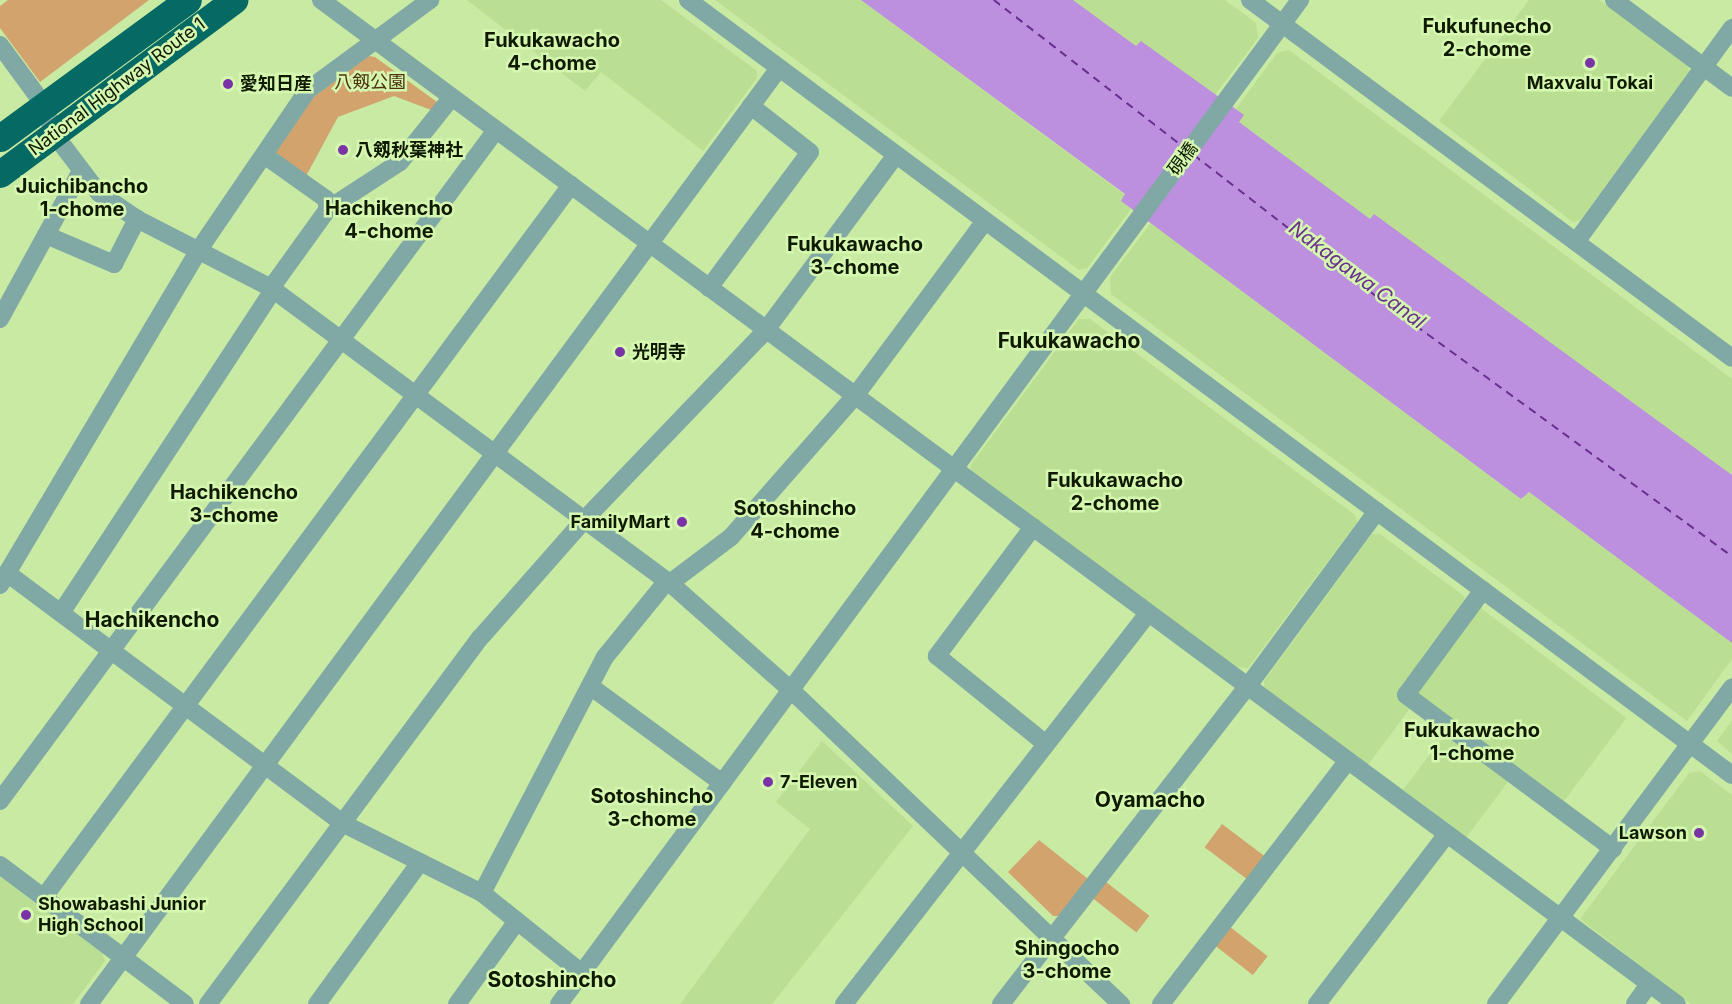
<!DOCTYPE html>
<html>
<head>
<meta charset="utf-8">
<style>
  body { margin:0 }
  #map { position:relative; width:1732px; height:1004px; overflow:hidden; background:#c8eaa3; font-family:Inter,"Noto Sans JP",sans-serif }
  div>[style] { position:absolute }
  [style*='--x'] { left:calc(var(--x)*1px); top:calc(var(--y)*1px); width:calc(var(--w)*1px); rotate:calc(var(--a)*1deg) }
  .built>* { inset:0; background:#badf92; transform-origin:0 0 }
  .green>* { inset:0; background:#d2a36d; transform-origin:0 0 }
  .water>* { inset:0; background:#bc8fdf }
  .ferry>* { height:1.5px; margin-top:-0.75px; transform-origin:0; background:repeating-linear-gradient(90deg,#69308e 0 8px,transparent 0 14px) }
  .minor>* { height:18px; margin:-9px; padding:0 9px; transform-origin:9px; border-radius:9px; background:#80a9a5 }
  .highway>* { height:27px; margin:-13.5px; padding:0 13.5px; transform-origin:13.5px; border-radius:13.5px; background:#056964 }
  .dots>* { width:16px; height:16px; translate:-50% -50%; box-sizing:border-box; border:3px solid #d5f7b0; border-radius:50% }
  span { translate:-50% -50%; white-space:nowrap; text-align:center; line-height:1.15; -webkit-text-stroke:5px #d5f7b0; paint-order:stroke }
  .park-label { font-size:18px; color:#4d3210 }
  .poi-label { font-size:18px; color:#0f1a01; font-weight:700 }
  .left { translate:0 -50%; text-align:left }
  .right { translate:-100% -50%; text-align:right }
  .street-label { font-size:18px; color:#0f1a01 }
  .neighbourhood-label { font-size:20px; color:#0f1a01; font-weight:700 }
  .water-label { font-size:20px; color:#69308e; font-style:italic }
  .quarter-label { font-size:21px; color:#0f1a01; font-weight:700 }
</style>
</head>
<body>
<div id="map">
  <div class="built">
    <i style="clip-path:polygon(467px 0,661px 0,757px 71px,757px 78px,703px 151px,601px 72px,585px 91px)"></i>
    <i style="clip-path:polygon(715px 0,861px 0,1125px 195px,1121px 201px,1131px 209px,1087px 268px,1079px 270px)"></i>
    <i style="clip-path:polygon(1073px 0,1225px 0,1256px 23px,1258px 38px,1214px 96px,1141px 41px,1136px 46px)"></i>
    <i style="clip-path:polygon(1529px 0,1599px 0,1687px 65px,1690px 72px,1580px 220px,1573px 222px,1439px 121px)"></i>
    <i style="clip-path:polygon(1289px 50px,1732px 379px,1732px 475px,1374px 215px,1370px 220px,1239px 122px,1243px 115px,1236px 109px,1277px 53px)"></i>
    <i style="clip-path:polygon(1151px 223px,1521px 499px,1529px 492px,1732px 643px,1732px 659px,1687px 721px,1111px 294px,1110px 277px)"></i>
    <i style="clip-path:polygon(1079px 319px,1090px 319px,1355px 515px,1357px 522px,1248px 668px,1236px 667px,971px 470px,970px 466px)"></i>
    <i style="clip-path:polygon(1372px 534px,1380px 534px,1464px 596px,1465px 604px,1397px 696px,1411px 707px,1368px 765px,1264px 688px,1264px 681px)"></i>
    <i style="left:1478px;top:606px;width:186px;height:109px;rotate:37deg"></i>
    <i style="clip-path:polygon(1732px 720px,1732px 754px,1717px 741px)"></i>
    <i style="left:1446px;top:733px;width:79px;height:71px;rotate:37deg"></i>
    <i style="clip-path:polygon(822px 741px,913px 826px,772px 1004px,680px 1004px,810px 829px,776px 802px)"></i>
    <i style="clip-path:polygon(1700px 771px,1732px 795px,1732px 1004px,1691px 1004px,1580px 919px,1689px 773px)"></i>
    <i style="clip-path:polygon(0 877px,102px 953px,105px 961px,73px 1004px,0 1004px)"></i>
  </div>
  <div class="green">
    <i style="clip-path:polygon(8px 0,149px 0,40px 82px,0 28px,0 6px)"></i>
    <i style="clip-path:polygon(369px 56px,375px 57px,437px 102px,434px 111px,394px 96px,338px 117px,305px 178px,273px 155px,312px 98px)"></i>
    <i style="left:1222px;top:824px;width:53px;height:29px;rotate:37deg"></i>
    <i style="clip-path:polygon(1039px 840px,1088px 879px,1059px 916px,1053px 916px,1008px 872px)"></i>
    <i style="left:1106px;top:882px;width:55px;height:21px;rotate:38deg"></i>
    <i style="left:1229px;top:926px;width:49px;height:24px;rotate:38deg"></i>
  </div>
  <div class="water">
    <i style="clip-path:polygon(861px 0,1073px 0,1136px 46px,1141px 41px,1244px 115px,1239px 122px,1370px 219px,1374px 214px,1732px 475px,1732px 643px,1529px 492px,1521px 499px,1121px 201px,1125px 194px)"></i>
  </div>
  <div class="ferry">
    <i style="--x:994;--y:0;--w:237;--a:37.8"></i>
    <i style="--x:1194;--y:155;--w:238;--a:37.8"></i>
    <i style="--x:1382;--y:301;--w:433;--a:36.1"></i>
  </div>
  <div class="minor">
    <i style="--x:321;--y:0;--w:1687;--a:36.52"></i>
    <i style="--x:688;--y:0;--w:1300;--a:36.59"></i>
    <i style="--x:1250;--y:0;--w:600;--a:36.6"></i>
    <i style="--x:1614;--y:0;--w:147;--a:36.7"></i>
    <i style="--x:0;--y:45;--w:74;--a:53.7"></i>
    <i style="--x:44;--y:105;--w:31;--a:71"></i>
    <i style="--x:54;--y:134;--w:74;--a:52.7"></i>
    <i style="--x:99;--y:193;--w:46;--a:34.4"></i>
    <i style="--x:137;--y:219;--w:151;--a:27.2"></i>
    <i style="--x:271;--y:288;--w:496;--a:36.5"></i>
    <i style="--x:670;--y:583;--w:162;--a:41.5"></i>
    <i style="--x:791;--y:690;--w:456;--a:43.6"></i>
    <i style="--x:264;--y:155;--w:76;--a:35.4"></i>
    <i style="--x:326;--y:199;--w:10;--a:79"></i>
    <i style="--x:46;--y:235;--w:74;--a:23.1"></i>
    <i style="--x:114;--y:264;--w:51;--a:-62.9"></i>
    <i style="--x:1576;--y:242;--w:265;--a:-53.9"></i>
    <i style="--x:271;--y:288;--w:97;--a:-54.2"></i>
    <i style="--x:328;--y:209;--w:86;--a:-33.1"></i>
    <i style="--x:400;--y:162;--w:83;--a:-51.3"></i>
    <i style="--x:709;--y:288;--w:169;--a:-53.4"></i>
    <i style="--x:810;--y:152;--w:75;--a:-142.1"></i>
    <i style="--x:0;--y:319;--w:169;--a:-61.3"></i>
    <i style="--x:1033;--y:527;--w:161;--a:126.7"></i>
    <i style="--x:937;--y:656;--w:140;--a:38.9"></i>
    <i style="--x:7;--y:573;--w:418;--a:36.7"></i>
    <i style="--x:342;--y:823;--w:157;--a:26.6"></i>
    <i style="--x:482;--y:893;--w:128;--a:38.7"></i>
    <i style="--x:670;--y:583;--w:76;--a:-37"></i>
    <i style="--x:731;--y:537;--w:188;--a:-48.7"></i>
    <i style="--x:855;--y:396;--w:218;--a:-53.4"></i>
    <i style="--x:0;--y:585;--w:388;--a:-59.3"></i>
    <i style="--x:198;--y:251;--w:195;--a:-55.7"></i>
    <i style="--x:308;--y:90;--w:152;--a:-36.4"></i>
    <i style="--x:1483;--y:590;--w:130;--a:126.3"></i>
    <i style="--x:1406;--y:695;--w:258;--a:36.6"></i>
    <i style="--x:61;--y:613;--w:386;--a:-56.7"></i>
    <i style="--x:590;--y:686;--w:164;--a:36.3"></i>
    <i style="--x:0;--y:801;--w:834;--a:-53.53"></i>
    <i style="--x:0;--y:865;--w:231;--a:36.9"></i>
    <i style="--x:482;--y:893;--w:266;--a:-62.5"></i>
    <i style="--x:605;--y:657;--w:98;--a:-50.8"></i>
    <i style="--x:44;--y:897;--w:886;--a:-53.49"></i>
    <i style="--x:89;--y:1004;--w:1163;--a:-53.6"></i>
    <i style="--x:208;--y:1004;--w:457;--a:-53.4"></i>
    <i style="--x:481;--y:637;--w:157;--a:-48.6"></i>
    <i style="--x:585;--y:519;--w:262;--a:-46.2"></i>
    <i style="--x:766;--y:330;--w:218;--a:-53.4"></i>
    <i style="--x:317;--y:1004;--w:175;--a:-54"></i>
    <i style="--x:457;--y:1004;--w:102;--a:-54.1"></i>
    <i style="--x:559;--y:1004;--w:1248;--a:-53.57"></i>
    <i style="--x:844;--y:1004;--w:495;--a:-52.1"></i>
    <i style="--x:1001;--y:1004;--w:403;--a:-52.2"></i>
    <i style="--x:1248;--y:686;--w:217;--a:-53.6"></i>
    <i style="--x:1161;--y:1004;--w:307;--a:-52.5"></i>
    <i style="--x:1317;--y:1004;--w:214;--a:-52.6"></i>
    <i style="--x:1496;--y:1004;--w:395;--a:-53.3"></i>
    <i style="--x:1635;--y:1004;--w:24;--a:-55"></i>
  </div>
  <div class="highway">
    <i style="--x:0;--y:138;--w:233;--a:-36.3"></i>
    <i style="--x:0;--y:174;--w:292;--a:-36.6"></i>
  </div>
  <div class="dots">
    <i style="left:1590px;top:63px;background:#7933a6"></i>
    <i style="left:228px;top:84px;background:#7933a6"></i>
    <i style="left:343px;top:150px;background:#7933a6"></i>
    <i style="left:620px;top:352px;background:#7933a6"></i>
    <i style="left:682px;top:522px;background:#7933a6"></i>
    <i style="left:768px;top:782px;background:#7933a6"></i>
    <i style="left:1699px;top:833px;background:#7933a6"></i>
    <i style="left:26px;top:915px;background:#7933a6"></i>
  </div>
  <div class="park-label">
    <span style="left:370px;top:82px">八剱公園</span>
  </div>
  <div class="poi-label">
    <span style="left:1590px;top:83px">Maxvalu Tokai</span>
    <span class="left" style="left:240px;top:84px">愛知日産</span>
    <span class="left" style="left:355px;top:150px">八剱秋葉神社</span>
    <span class="left" style="left:632px;top:352px">光明寺</span>
    <span class="right" style="left:670px;top:522px">FamilyMart</span>
    <span class="left" style="left:780px;top:782px">7-Eleven</span>
    <span class="right" style="left:1687px;top:833px">Lawson</span>
    <span class="left" style="left:38px;top:915px">Showabashi Junior<br>High School</span>
  </div>
  <div class="street-label">
    <span style="left:117px;top:87px;rotate:-37deg">National Highway Route 1</span>
    <span style="left:1183px;top:159px;rotate:-53deg">硯橋</span>
  </div>
  <div class="neighbourhood-label">
    <span style="left:1487px;top:38px">Fukufunecho<br>2-chome</span>
    <span style="left:552px;top:52px">Fukukawacho<br>4-chome</span>
    <span style="left:82px;top:198px">Juichibancho<br>1-chome</span>
    <span style="left:389px;top:220px">Hachikencho<br>4-chome</span>
    <span style="left:855px;top:256px">Fukukawacho<br>3-chome</span>
    <span style="left:1115px;top:492px">Fukukawacho<br>2-chome</span>
    <span style="left:234px;top:504px">Hachikencho<br>3-chome</span>
    <span style="left:795px;top:520px">Sotoshincho<br>4-chome</span>
    <span style="left:1472px;top:742px">Fukukawacho<br>1-chome</span>
    <span style="left:652px;top:808px">Sotoshincho<br>3-chome</span>
    <span style="left:1067px;top:960px">Shingocho<br>3-chome</span>
  </div>
  <div class="water-label">
    <span style="left:1357px;top:275px;rotate:37deg">Nakagawa Canal</span>
  </div>
  <div class="quarter-label">
    <span style="left:1069px;top:341px">Fukukawacho</span>
    <span style="left:152px;top:620px">Hachikencho</span>
    <span style="left:1150px;top:800px">Oyamacho</span>
    <span style="left:552px;top:980px">Sotoshincho</span>
  </div>
</div>
</body>
</html>
